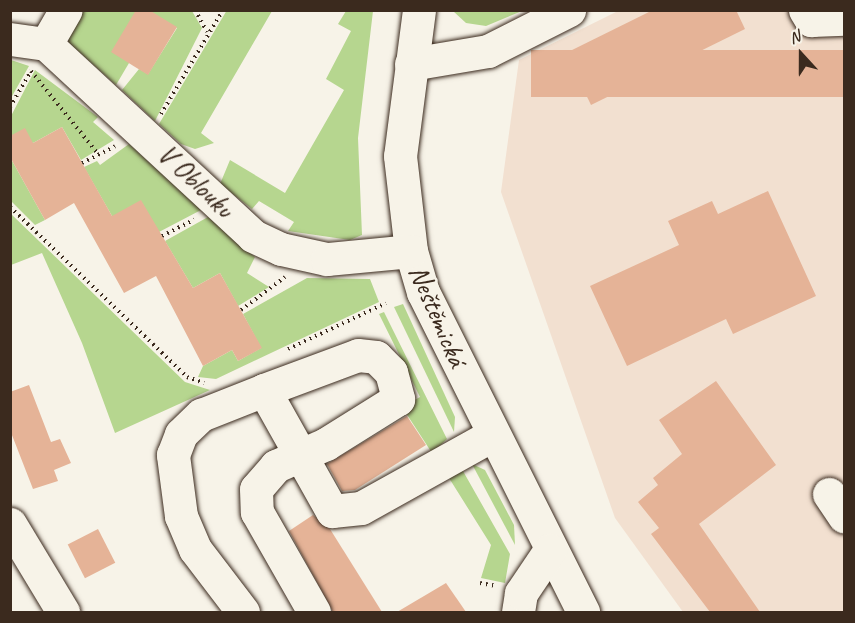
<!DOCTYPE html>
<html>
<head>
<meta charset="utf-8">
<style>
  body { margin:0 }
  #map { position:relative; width:855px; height:623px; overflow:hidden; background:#f7f3e8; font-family:Caveat,sans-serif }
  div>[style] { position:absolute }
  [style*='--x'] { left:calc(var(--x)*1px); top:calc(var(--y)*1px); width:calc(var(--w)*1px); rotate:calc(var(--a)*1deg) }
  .built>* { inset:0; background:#f2e0d0 }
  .green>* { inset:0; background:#b6d68f }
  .building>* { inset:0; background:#e5b397; transform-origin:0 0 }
  .path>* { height:4px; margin-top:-2px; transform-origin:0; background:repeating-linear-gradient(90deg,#3b2a1e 0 1.5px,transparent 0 6px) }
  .roads { filter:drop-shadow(0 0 2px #3b2a1e) drop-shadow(0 0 2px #3b2a1e) }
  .minor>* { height:33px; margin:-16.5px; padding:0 16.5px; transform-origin:16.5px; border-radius:16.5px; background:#f7f3e8 }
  span { translate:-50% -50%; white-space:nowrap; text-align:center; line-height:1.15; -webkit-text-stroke:5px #f7f3e8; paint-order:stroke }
  .street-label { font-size:28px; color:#3b2a1e }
  .frame { position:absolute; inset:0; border:12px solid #3b2a1e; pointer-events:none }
  .north { position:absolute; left:771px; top:24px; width:60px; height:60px; -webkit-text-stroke:4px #f7f3e8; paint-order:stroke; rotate:339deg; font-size:16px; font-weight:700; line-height:24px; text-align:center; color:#3b2a1e }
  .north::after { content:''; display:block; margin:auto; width:21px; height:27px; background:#3b2a1e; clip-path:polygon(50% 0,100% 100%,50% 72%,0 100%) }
</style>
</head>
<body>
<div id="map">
  <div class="built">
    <i style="clip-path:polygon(618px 11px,844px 11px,844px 612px,683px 612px,615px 518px,501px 192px,519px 60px)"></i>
  </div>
  <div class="green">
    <i style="clip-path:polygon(227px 10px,272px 11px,201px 133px,214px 143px,195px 149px,181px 144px,159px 124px)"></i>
    <i style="clip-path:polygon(76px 11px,136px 11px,129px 63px,116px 85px,69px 43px,67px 30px)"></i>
    <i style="clip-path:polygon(149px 11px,192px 11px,202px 28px,155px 121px,122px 90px,139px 69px,148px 74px,177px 28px)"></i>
    <i style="clip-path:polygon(346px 11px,373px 11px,358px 138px,362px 235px,350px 240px,288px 231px,294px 222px,259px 201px,252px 209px,220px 184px,230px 160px,285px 193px,344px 90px,326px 79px,351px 31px,338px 24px)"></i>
    <i style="clip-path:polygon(453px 11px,453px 10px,522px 11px,486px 26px,466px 23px)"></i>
    <i style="clip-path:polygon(11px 60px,29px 66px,11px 98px,10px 60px)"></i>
    <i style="clip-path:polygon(35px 70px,98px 117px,93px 122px,114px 140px,81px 160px,62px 127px,33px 143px,11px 136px,11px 116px)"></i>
    <i style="clip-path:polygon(129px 144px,201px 210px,159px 232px,112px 216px,84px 167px,97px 161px,100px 165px)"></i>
    <i style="clip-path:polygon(10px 157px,45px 220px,35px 225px,11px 201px)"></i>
    <i style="clip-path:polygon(10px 213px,185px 382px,210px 390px,115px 433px,82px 343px,42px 253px,11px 265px)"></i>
    <i style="clip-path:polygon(208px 217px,255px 257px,247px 273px,269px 287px,238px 306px,220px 273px,193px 288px,165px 241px)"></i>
    <i style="clip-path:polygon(307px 278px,370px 279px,379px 302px,216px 379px,198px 377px,203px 366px,232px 350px,238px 361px,261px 348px,243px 314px)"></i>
    <i style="clip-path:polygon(403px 304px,455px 417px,454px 432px,394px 307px)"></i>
    <i style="clip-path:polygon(384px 312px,447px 439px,432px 453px,402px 407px,420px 397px,379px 314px)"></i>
    <i style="clip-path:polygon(459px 464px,510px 554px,505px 583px,481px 578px,491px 545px,444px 470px)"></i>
    <i style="clip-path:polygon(472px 464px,485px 470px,514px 525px,515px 545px)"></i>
  </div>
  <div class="building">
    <i style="clip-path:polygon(136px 10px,149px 10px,177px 27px,148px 75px,111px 52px)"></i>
    <i style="clip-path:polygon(653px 10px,736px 10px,745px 29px,591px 105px,566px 53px)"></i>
    <i style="left:844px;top:50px;width:47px;height:313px;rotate:90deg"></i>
    <i style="clip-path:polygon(62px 127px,112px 216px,141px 200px,193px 288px,220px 273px,262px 348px,238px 361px,232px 350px,203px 366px,156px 276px,124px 293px,74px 203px,45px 220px,10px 157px,10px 136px,25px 128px,33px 143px)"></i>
    <i style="clip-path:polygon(768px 191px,816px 296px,733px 334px,726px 319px,627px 366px,590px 286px,679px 245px,668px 221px,712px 201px,718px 214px)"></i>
    <i style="clip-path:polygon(716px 381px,776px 465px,699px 524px,760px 612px,710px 612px,651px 534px,659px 528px,638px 502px,658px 485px,653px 478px,682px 454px,659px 420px)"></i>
    <i style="clip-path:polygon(29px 385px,51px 442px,60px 439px,71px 463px,54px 470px,58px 481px,33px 489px,10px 430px,10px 392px)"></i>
    <i style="clip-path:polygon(407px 416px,426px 445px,355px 490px,342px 491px,327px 464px)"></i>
    <i style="clip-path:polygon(313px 515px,330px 529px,382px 612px,333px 612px,289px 531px)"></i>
    <i style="left:98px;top:529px;width:38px;height:34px;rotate:63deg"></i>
    <i style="clip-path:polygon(446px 583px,466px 612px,397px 612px)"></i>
  </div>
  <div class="path">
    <i style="--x:195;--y:10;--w:25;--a:61"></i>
    <i style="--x:31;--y:71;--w:108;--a:51"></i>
    <i style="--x:10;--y:107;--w:42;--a:-59.7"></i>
    <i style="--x:161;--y:114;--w:121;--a:-59.2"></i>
    <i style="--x:82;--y:163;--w:37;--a:-27"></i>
    <i style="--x:10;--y:207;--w:245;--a:43.8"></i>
    <i style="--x:187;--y:377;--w:18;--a:19"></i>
    <i style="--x:162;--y:236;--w:36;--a:-27"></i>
    <i style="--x:241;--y:310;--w:55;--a:-36.9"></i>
    <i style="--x:288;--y:349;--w:108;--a:-25.1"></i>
    <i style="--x:480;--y:583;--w:17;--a:10"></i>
  </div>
  <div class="roads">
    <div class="minor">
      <i style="--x:419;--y:10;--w:147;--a:97.4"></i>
      <i style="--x:400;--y:156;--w:96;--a:83.4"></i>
      <i style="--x:411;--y:251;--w:43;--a:73.7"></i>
      <i style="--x:423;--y:292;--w:358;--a:63.4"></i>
      <i style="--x:805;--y:10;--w:12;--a:59"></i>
      <i style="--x:811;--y:20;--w:33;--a:-2"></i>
      <i style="--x:10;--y:39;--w:36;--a:8"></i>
      <i style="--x:46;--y:44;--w:282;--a:42.8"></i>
      <i style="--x:253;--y:236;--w:31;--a:25"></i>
      <i style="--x:281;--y:249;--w:47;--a:12.3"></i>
      <i style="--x:327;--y:259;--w:84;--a:-5.4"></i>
      <i style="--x:46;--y:44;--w:39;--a:-60"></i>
      <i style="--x:411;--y:64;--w:78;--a:-9.6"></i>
      <i style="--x:488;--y:51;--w:91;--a:-26.8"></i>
      <i style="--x:264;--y:390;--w:139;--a:60.7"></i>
      <i style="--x:332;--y:511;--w:29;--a:-6"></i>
      <i style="--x:361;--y:508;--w:150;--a:-29.1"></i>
      <i style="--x:829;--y:494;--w:27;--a:56"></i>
      <i style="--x:10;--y:524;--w:103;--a:58.9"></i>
      <i style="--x:243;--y:612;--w:79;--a:-127.3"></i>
      <i style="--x:195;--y:549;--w:36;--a:-113"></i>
      <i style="--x:181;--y:516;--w:62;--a:-97.5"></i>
      <i style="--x:173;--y:455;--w:22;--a:-69"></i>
      <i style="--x:181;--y:434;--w:28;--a:-44"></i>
      <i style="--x:201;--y:415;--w:68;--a:-21.6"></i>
      <i style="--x:264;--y:390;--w:100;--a:-20.4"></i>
      <i style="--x:358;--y:355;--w:18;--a:6"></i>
      <i style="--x:376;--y:357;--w:21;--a:45"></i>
      <i style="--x:391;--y:372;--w:28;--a:75"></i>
      <i style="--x:398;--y:399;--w:85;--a:148"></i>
      <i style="--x:326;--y:444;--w:55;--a:156.3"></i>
      <i style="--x:276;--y:466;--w:30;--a:131"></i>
      <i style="--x:256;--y:489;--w:23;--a:88"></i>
      <i style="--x:257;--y:512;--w:115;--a:60.3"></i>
      <i style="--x:518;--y:612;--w:19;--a:-81"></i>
      <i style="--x:521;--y:593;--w:52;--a:-56"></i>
    </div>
  </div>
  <div class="street-label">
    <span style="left:196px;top:181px;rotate:44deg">V Oblouku</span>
    <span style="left:438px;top:316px;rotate:67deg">Neštěmická</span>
  </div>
  <div class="frame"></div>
  <div class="north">N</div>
</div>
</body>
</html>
